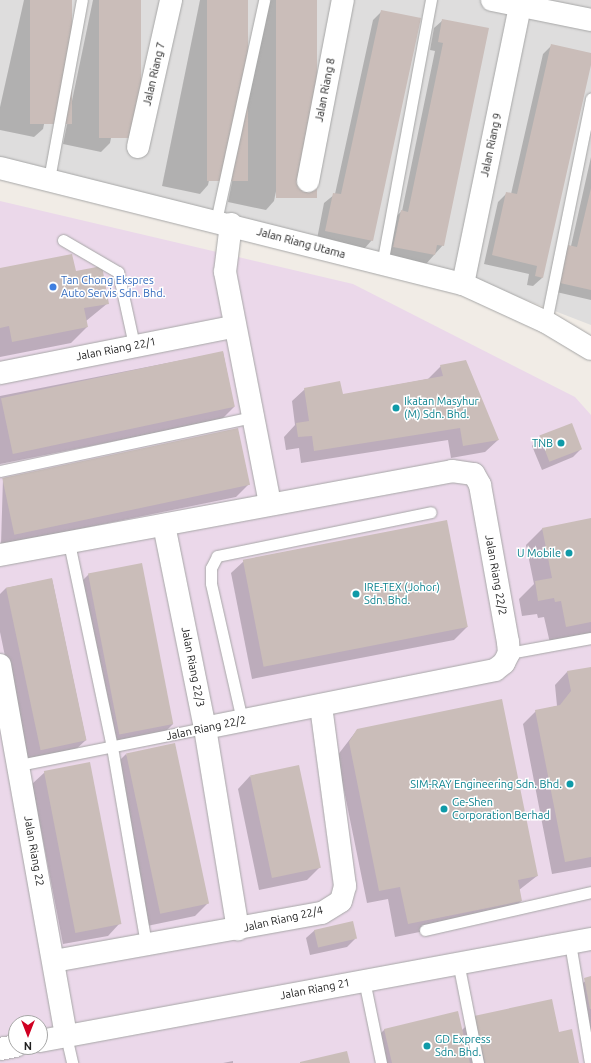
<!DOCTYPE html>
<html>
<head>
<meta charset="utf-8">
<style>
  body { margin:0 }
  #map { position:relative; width:591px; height:1063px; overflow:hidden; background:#f1ece6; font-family:Ubuntu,sans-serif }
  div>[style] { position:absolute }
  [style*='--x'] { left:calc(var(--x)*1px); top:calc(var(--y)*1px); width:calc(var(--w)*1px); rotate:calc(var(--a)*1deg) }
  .residential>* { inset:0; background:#dedddd }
  .industrial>* { inset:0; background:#ebd8ea }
  .shadow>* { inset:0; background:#0003 }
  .building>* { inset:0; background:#cabdb9; transform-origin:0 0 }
  .roads { filter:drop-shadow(0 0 1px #a7a7a7) drop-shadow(0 0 1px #a7a7a7) }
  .service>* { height:11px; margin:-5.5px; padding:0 5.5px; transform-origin:5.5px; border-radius:5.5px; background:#fff }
  .minor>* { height:22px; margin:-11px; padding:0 11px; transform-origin:11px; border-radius:11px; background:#fff }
  .dots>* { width:11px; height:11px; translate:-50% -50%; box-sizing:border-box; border:2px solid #fff; border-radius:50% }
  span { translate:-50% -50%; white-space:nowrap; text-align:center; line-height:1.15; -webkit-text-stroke:3px #fff; paint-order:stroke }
  .street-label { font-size:11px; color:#202020 }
  .shop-label { font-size:11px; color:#366cbe }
  .left { translate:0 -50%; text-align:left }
  .culture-label { font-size:11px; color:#0d838f }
  .right { translate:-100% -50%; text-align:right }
  .north { position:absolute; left:8px; top:1015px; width:40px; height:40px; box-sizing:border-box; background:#fff; border:1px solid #a6a6a6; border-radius:50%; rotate:180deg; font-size:11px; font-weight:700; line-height:16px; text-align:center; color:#202020 }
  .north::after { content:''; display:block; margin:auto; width:14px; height:18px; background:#d00022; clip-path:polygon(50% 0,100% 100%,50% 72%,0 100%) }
</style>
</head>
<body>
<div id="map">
  <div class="residential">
    <i style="clip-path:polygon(0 0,591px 0,591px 325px,448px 270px,0 160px)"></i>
  </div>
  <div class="industrial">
    <i style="clip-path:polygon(evenodd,0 201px,353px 284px,575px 397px,591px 415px,591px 1063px,0 1063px,0 201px,16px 1023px,40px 1023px,40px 1047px,16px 1047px,16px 1023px)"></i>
  </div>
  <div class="shadow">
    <i style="clip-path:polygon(24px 0,71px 0,43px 129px,34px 137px,0 130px,0 107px)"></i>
    <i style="clip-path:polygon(93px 0,140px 0,110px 143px,101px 152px,63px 144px)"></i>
    <i style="clip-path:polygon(200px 0,247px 0,208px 185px,200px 194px,162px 186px)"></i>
    <i style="clip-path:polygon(269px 0,316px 0,274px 201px,266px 210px,228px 202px)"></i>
    <i style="clip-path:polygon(382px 11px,372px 240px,364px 249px,317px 239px,324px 203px,335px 194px,373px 20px)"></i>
    <i style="clip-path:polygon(443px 20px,488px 29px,443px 245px,426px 264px,385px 255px,392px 220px,402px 211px,435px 51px,430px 50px,434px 28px)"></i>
    <i style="clip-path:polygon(552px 45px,591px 54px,591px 60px,542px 278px,533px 286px,527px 285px,529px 274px,484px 264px,498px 202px,507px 193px,511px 194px,543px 54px)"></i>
    <i style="clip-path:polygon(591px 157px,591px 300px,552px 291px,560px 254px,571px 246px)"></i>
    <i style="clip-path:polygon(0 269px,108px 303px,86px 321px,87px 327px,71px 343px,0 357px)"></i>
    <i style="clip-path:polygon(223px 352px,234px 407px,221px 420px,0 464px,0 396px)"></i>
    <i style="clip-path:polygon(441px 366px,498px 440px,485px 452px,451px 458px,448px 440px,301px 463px,299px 448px,286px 450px,284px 437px,295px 425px,292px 401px,305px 389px,342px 395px,428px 379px)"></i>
    <i style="clip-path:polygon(540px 437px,581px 449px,573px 457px,542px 470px,532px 446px)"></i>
    <i style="clip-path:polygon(3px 478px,249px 484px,236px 497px,1px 545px)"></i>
    <i style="clip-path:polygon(591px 519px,591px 635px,550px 643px,544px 617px,538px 618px,537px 614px,522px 616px,519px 599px,534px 584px,526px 545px,542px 529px)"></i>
    <i style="clip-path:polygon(244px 561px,467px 627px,454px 640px,252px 679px,231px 573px)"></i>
    <i style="clip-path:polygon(89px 574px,173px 724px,160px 737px,108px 747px,76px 587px)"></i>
    <i style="clip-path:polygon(52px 579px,86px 740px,73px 752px,27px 762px,0 632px,0 594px,6px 588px)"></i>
    <i style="clip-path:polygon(591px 668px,591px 867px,552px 874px,523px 724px,536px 711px,557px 706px,555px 685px,567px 672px)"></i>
    <i style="clip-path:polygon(357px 730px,537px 876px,519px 890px,521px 901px,508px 914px,395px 937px,388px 899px,367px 903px,337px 756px)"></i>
    <i style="clip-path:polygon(126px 754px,208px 903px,195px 916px,147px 926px,114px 766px)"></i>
    <i style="clip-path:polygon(45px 772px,120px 923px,108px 936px,63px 944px,32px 784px)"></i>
    <i style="clip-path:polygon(250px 776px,320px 867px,307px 880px,259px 890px,238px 789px)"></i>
    <i style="clip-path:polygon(315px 930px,355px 939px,347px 947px,310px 955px,306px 938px)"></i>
    <i style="clip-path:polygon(591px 977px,591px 1063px,586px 1063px,572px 991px)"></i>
    <i style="clip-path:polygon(475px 1017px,558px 1033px,578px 1063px,377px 1063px,372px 1042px,385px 1029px,462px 1030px)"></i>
    <i style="clip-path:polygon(233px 1061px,233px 1063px,223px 1063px)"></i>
  </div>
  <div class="building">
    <i style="left:30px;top:0;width:42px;height:124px"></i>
    <i style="left:99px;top:0;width:42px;height:138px"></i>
    <i style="left:207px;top:0;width:41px;height:181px"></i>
    <i style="left:276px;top:0;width:41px;height:198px"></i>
    <i style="clip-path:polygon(381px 10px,421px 18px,373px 241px,325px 231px,333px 193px,341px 194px)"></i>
    <i style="clip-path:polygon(442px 19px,489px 28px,444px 246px,437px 245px,435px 255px,393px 247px,401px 210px,408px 212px,443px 43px,438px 42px)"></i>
    <i style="clip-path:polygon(551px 44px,591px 53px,591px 65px,543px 278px,535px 276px,537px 266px,492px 255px,506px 192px,517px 194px)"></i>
    <i style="clip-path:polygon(591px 188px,591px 290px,560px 283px,568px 245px,577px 247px)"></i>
    <i style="clip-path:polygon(72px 254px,76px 271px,102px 266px,109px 304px,84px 308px,88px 327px,12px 342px,9px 326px,0 328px,0 268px)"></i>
    <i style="left:223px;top:351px;width:57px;height:227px;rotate:78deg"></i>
    <i style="clip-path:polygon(466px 360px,499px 440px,463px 446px,460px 428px,314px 451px,312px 436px,298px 437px,296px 423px,309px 421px,304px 388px,340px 381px,343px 394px,443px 376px,440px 365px)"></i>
    <i style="left:572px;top:423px;width:28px;height:35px;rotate:69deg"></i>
    <i style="left:238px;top:428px;width:58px;height:241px;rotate:78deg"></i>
    <i style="clip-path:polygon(591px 518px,591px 622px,566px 627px,561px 601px,555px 602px,554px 598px,538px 601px,535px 581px,552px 578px,542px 528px)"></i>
    <i style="left:447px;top:520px;width:109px;height:208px;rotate:79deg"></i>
    <i style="left:142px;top:563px;width:164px;height:55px;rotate:79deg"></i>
    <i style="left:52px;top:578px;width:166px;height:47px;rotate:78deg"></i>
    <i style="clip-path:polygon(591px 667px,591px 857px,565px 862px,535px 710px,560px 705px,571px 691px,567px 671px)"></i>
    <i style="clip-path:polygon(502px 699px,538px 876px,518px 880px,522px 901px,408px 924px,400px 887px,379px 891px,349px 742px,357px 729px)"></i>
    <i style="left:175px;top:743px;width:164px;height:50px;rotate:78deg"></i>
    <i style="left:90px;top:762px;width:165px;height:47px;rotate:79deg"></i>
    <i style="left:299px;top:765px;width:105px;height:50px;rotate:78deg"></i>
    <i style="left:353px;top:921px;width:18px;height:40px;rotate:77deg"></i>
    <i style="clip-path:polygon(591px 976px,591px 1009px,590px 1009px,584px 978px)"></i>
    <i style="clip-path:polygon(552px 999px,559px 1032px,572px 1029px,579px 1063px,485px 1063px,474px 1016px)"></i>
    <i style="clip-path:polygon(458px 1011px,470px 1063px,392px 1063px,384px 1029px)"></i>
    <i style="clip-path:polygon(347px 1051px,350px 1063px,300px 1063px,300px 1062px)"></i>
  </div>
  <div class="roads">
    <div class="service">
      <i style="--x:49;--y:179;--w:182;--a:-79.6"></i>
      <i style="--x:216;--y:221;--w:226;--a:-77.7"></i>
      <i style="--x:63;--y:240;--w:64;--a:30.2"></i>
      <i style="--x:118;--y:272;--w:75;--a:77.6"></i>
      <i style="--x:382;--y:264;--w:269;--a:-79.5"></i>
      <i style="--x:546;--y:322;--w:228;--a:-78.6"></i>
      <i style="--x:0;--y:471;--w:258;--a:-12.1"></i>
      <i style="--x:69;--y:543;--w:208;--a:78.1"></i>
      <i style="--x:112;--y:747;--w:200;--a:80.2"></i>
      <i style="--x:509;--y:653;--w:83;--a:-10.4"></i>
      <i style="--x:242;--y:720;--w:140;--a:-102.8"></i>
      <i style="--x:211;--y:583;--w:15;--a:-90"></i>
      <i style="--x:211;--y:568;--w:13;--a:-63"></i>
      <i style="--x:217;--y:556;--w:218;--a:-11.6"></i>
      <i style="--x:19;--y:765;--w:190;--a:-11.3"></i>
      <i style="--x:425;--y:930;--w:170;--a:-12.9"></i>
      <i style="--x:570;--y:943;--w:122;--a:80.5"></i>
      <i style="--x:458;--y:962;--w:103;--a:78.8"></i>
      <i style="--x:364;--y:980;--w:85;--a:78.4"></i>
      <i style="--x:66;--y:1036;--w:28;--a:77"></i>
    </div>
    <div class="minor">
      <i style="--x:492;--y:0;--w:101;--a:11.4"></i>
      <i style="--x:138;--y:147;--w:151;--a:-77.3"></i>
      <i style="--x:0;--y:168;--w:477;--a:14.1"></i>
      <i style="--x:463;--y:284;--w:91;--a:24.6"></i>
      <i style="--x:546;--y:322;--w:52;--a:31"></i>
      <i style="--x:308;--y:181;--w:184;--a:-79.1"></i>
      <i style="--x:231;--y:224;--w:48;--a:97.1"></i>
      <i style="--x:225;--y:272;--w:235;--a:79"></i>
      <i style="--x:463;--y:284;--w:284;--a:-78.4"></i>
      <i style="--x:0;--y:373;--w:237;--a:-11.2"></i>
      <i style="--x:164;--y:525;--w:207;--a:78.6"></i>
      <i style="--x:205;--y:728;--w:204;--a:80.7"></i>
      <i style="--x:0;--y:555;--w:460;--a:-10.5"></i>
      <i style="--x:452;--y:471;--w:22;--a:8"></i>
      <i style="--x:474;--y:474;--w:13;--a:61"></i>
      <i style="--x:480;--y:485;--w:159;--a:79.9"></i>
      <i style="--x:508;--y:642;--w:11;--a:85"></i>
      <i style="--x:509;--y:653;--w:11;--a:117"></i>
      <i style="--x:504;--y:663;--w:11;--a:142"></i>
      <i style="--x:495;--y:670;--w:296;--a:168.7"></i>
      <i style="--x:0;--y:665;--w:377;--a:79.9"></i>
      <i style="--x:54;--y:961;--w:272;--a:-10.2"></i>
      <i style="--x:322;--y:913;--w:22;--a:-32"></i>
      <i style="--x:341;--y:901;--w:16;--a:-75"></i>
      <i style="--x:345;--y:886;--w:182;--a:-97.6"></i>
      <i style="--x:40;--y:1041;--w:560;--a:-10.49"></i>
      <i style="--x:0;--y:1049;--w:16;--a:-11"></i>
    </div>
  </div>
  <div class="dots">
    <i style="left:53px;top:287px;background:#3f7fe0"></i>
    <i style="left:396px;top:408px;background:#0f9aa8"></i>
    <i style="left:561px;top:443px;background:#0f9aa8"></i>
    <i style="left:569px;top:553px;background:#0f9aa8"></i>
    <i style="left:356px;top:594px;background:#0f9aa8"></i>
    <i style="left:570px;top:784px;background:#0f9aa8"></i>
    <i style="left:444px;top:809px;background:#0f9aa8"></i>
    <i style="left:427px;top:1046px;background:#0f9aa8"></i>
  </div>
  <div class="street-label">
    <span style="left:154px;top:74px;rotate:-77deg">Jalan Riang 7</span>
    <span style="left:325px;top:90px;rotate:-79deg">Jalan Riang 8</span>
    <span style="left:491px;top:145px;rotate:-78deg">Jalan Riang 9</span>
    <span style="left:301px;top:243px;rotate:15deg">Jalan Riang Utama</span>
    <span style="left:116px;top:349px;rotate:-11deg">Jalan Riang 22/1</span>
    <span style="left:496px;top:575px;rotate:80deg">Jalan Riang 22/2</span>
    <span style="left:193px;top:667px;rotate:79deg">Jalan Riang 22/3</span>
    <span style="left:206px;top:728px;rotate:-12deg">Jalan Riang 22/2</span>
    <span style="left:34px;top:851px;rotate:80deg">Jalan Riang 22</span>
    <span style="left:283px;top:919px;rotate:-13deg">Jalan Riang 22/4</span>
    <span style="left:315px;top:989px;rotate:-11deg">Jalan Riang 21</span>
  </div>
  <div class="shop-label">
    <span class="left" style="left:61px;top:287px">Tan Chong Ekspres<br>Auto Servis Sdn. Bhd.</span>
  </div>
  <div class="culture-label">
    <span class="left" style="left:404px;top:408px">Ikatan Masyhur<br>(M) Sdn. Bhd.</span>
    <span class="right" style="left:553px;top:443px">TNB</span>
    <span class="right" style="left:561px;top:553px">U Mobile</span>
    <span class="left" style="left:364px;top:594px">IRE-TEX (Johor)<br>Sdn. Bhd.</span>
    <span class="right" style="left:562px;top:784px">SIM-RAY Engineering Sdn. Bhd.</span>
    <span class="left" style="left:452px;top:809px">Ge-Shen<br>Corporation Berhad</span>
    <span class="left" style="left:435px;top:1046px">GD Express<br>Sdn. Bhd.</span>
  </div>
  <div class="north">N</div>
</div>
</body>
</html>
